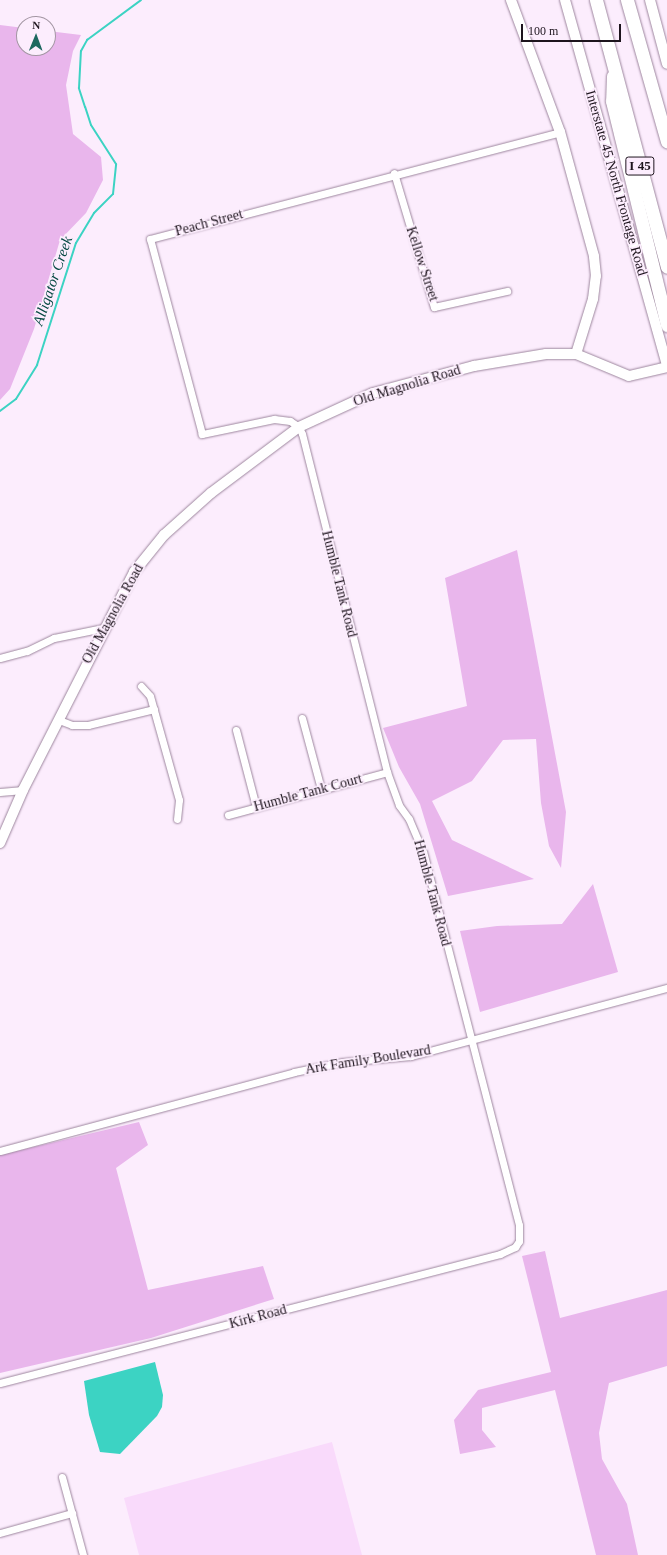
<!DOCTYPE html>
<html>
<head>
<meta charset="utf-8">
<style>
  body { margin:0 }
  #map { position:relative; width:667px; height:1555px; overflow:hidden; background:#fcedfd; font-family:"Times New Roman",serif }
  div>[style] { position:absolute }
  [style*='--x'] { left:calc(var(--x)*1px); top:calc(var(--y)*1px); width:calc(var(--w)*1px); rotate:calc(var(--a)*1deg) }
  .built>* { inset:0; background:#f9dafb }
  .green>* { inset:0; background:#e9b6ec }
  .water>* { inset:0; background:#3cd3c3 }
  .stream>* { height:2px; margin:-1px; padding:0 1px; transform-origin:1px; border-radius:1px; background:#3cd3c3 }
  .roads { filter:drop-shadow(0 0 1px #9d869e) drop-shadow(0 0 1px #9d869e) }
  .street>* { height:7px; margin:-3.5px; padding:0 3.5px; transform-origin:3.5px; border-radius:3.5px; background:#fff }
  .secondary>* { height:10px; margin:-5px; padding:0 5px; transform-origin:5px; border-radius:5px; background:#fff }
  .highway>* { height:13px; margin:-6.5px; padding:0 6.5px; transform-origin:6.5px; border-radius:6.5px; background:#fff }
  span { translate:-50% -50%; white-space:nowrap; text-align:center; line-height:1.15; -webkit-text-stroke:3.5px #fcedfd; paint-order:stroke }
  .shield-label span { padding:1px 3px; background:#fcedfd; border:1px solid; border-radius:3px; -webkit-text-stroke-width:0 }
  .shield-label { font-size:13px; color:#1d141d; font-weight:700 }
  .street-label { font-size:14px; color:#1d141d }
  .water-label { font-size:15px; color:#054842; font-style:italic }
  .north { position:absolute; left:16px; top:16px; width:40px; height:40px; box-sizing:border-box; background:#fcedfd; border:1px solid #a396a3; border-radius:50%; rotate:1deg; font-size:11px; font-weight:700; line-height:16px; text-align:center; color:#1d141d }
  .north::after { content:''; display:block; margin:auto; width:14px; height:18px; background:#1e6860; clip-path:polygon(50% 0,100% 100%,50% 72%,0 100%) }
  .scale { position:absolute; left:521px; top:24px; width:100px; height:18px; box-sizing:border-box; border:2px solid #1d141d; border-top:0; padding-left:5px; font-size:12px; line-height:14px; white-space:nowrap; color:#1d141d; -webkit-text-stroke:3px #fcedfd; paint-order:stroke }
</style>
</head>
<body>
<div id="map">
  <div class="built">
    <i style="clip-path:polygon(332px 1442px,362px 1555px,139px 1555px,124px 1498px)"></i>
  </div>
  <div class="green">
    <i style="clip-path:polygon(0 25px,24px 28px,24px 48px,48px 48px,48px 31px,81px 35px,73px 51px,66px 85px,73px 134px,101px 157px,103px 180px,86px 213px,60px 240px,34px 329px,10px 389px,0 400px)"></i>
    <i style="clip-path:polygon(517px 550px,566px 812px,561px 868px,549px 846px,541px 803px,536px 739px,503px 740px,472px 781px,432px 801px,452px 840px,534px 879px,448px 896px,420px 804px,399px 767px,383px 728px,467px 706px,445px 578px)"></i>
    <i style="clip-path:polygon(593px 884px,618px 972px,480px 1012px,460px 931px,497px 926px,562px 924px)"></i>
    <i style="clip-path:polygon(139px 1122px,148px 1145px,116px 1168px,148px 1290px,263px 1266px,274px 1299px,151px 1338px,0 1373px,0 1155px)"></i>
    <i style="clip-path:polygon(545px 1251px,560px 1318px,667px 1290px,667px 1366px,609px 1383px,599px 1433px,602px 1459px,627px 1504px,638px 1555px,596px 1555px,555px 1390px,482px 1408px,482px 1430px,496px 1447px,460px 1454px,454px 1420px,478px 1390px,551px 1372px,522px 1256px)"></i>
  </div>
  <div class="water">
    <i style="clip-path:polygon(155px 1362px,163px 1395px,162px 1407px,157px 1416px,120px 1454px,100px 1452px,89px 1415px,84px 1381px)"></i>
  </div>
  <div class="stream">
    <i style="--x:0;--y:411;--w:20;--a:-37"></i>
    <i style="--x:16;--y:399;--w:40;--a:-58"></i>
    <i style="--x:37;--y:365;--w:128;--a:-72.3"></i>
    <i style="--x:76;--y:243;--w:35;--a:-59"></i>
    <i style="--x:94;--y:213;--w:27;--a:-45"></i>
    <i style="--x:113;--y:194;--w:30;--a:-84"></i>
    <i style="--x:116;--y:164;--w:46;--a:-122.7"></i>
    <i style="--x:91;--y:125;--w:19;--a:-108"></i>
    <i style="--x:85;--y:107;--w:20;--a:-108"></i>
    <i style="--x:79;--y:88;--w:37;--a:-87"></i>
    <i style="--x:81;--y:51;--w:13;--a:-61"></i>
    <i style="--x:87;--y:40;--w:67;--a:-36.5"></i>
  </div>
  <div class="roads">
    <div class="street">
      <i style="--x:394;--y:173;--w:140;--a:73.4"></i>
      <i style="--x:434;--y:307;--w:75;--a:-12.4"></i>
      <i style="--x:0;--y:658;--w:28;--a:-15"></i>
      <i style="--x:27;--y:651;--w:30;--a:-26"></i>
      <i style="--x:54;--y:638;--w:50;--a:-11.5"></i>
      <i style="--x:141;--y:686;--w:13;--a:48"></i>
      <i style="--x:150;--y:696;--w:108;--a:74.4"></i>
      <i style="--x:179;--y:800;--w:19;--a:96"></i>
      <i style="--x:302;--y:718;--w:73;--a:75"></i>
      <i style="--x:59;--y:720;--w:14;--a:21"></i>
      <i style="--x:72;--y:725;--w:16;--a:0"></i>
      <i style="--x:88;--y:725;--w:68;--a:-13.6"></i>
      <i style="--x:236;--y:730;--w:80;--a:75.4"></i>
      <i style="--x:0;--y:792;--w:23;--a:-5"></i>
      <i style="--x:228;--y:815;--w:165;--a:-15.1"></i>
      <i style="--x:0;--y:1151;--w:304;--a:-15"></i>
      <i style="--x:294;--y:1072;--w:50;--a:-11.5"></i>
      <i style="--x:343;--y:1062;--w:68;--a:-5"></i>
      <i style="--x:411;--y:1056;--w:265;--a:-14.9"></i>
      <i style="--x:0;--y:1383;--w:516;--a:-14.47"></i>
      <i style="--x:500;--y:1254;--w:17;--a:-25"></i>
      <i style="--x:515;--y:1247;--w:7;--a:-56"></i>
      <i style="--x:519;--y:1241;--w:16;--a:-90"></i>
      <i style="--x:519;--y:1225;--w:385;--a:-104.4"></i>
      <i style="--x:423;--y:852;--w:36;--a:-113"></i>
      <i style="--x:409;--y:819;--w:17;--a:-126"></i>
      <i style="--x:399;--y:805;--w:35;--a:-110"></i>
      <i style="--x:387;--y:772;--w:349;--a:-104.1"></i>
      <i style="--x:302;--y:434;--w:8;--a:-113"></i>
      <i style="--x:299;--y:427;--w:11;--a:-146"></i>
      <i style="--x:290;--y:421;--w:16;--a:-173"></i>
      <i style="--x:274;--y:419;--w:74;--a:168.2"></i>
      <i style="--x:202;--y:434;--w:202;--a:-104.9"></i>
      <i style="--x:150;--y:239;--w:424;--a:-14.6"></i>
      <i style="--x:62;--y:1477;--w:81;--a:74.9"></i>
      <i style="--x:0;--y:1533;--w:75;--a:-15.5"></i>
    </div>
    <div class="secondary">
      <i style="--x:565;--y:0;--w:380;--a:74.4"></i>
      <i style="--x:650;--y:0;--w:66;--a:75.1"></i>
      <i style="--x:576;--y:354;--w:57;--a:22.5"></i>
      <i style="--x:629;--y:376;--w:39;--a:-13"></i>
      <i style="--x:0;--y:843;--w:58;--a:-66.5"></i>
      <i style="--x:23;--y:790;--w:245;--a:-63"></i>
      <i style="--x:134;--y:572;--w:48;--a:-51"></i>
      <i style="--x:164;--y:535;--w:63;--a:-41.8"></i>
      <i style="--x:211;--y:493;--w:110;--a:-36.9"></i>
      <i style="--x:299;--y:427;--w:81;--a:-24.7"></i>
      <i style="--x:373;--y:393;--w:105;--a:-15"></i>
      <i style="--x:474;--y:366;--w:73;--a:-9.5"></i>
      <i style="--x:546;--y:354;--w:30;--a:0"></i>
      <i style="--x:576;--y:354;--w:58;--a:-72.8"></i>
      <i style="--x:593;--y:299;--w:23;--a:-83"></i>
      <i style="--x:596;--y:276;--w:20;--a:-96"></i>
      <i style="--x:594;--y:256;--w:129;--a:-105.3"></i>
      <i style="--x:560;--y:132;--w:141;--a:-110.4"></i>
    </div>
    <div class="highway">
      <i style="--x:596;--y:0;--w:276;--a:75.1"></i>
      <i style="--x:627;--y:0;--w:147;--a:74.2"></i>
      <i style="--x:613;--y:76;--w:25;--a:92"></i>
      <i style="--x:612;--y:101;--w:231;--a:76.2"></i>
    </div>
  </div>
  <div class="shield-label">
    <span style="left:640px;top:166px">I 45</span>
  </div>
  <div class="street-label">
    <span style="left:616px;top:183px;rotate:74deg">Interstate 45 North Frontage Road</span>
    <span style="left:209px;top:223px;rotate:-15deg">Peach Street</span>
    <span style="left:422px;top:264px;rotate:72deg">Kellow Street</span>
    <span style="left:407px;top:386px;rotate:-17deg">Old Magnolia Road</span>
    <span style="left:339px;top:584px;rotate:76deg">Humble Tank Road</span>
    <span style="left:113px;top:614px;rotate:-61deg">Old Magnolia Road</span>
    <span style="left:308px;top:793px;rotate:-15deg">Humble Tank Court</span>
    <span style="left:432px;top:893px;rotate:75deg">Humble Tank Road</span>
    <span style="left:368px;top:1060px;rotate:-9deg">Ark Family Boulevard</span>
    <span style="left:258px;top:1317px;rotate:-15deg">Kirk Road</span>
  </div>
  <div class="water-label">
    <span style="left:53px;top:281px;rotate:-71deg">Alligator Creek</span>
  </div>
  <div class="north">N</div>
  <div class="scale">100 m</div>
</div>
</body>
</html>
